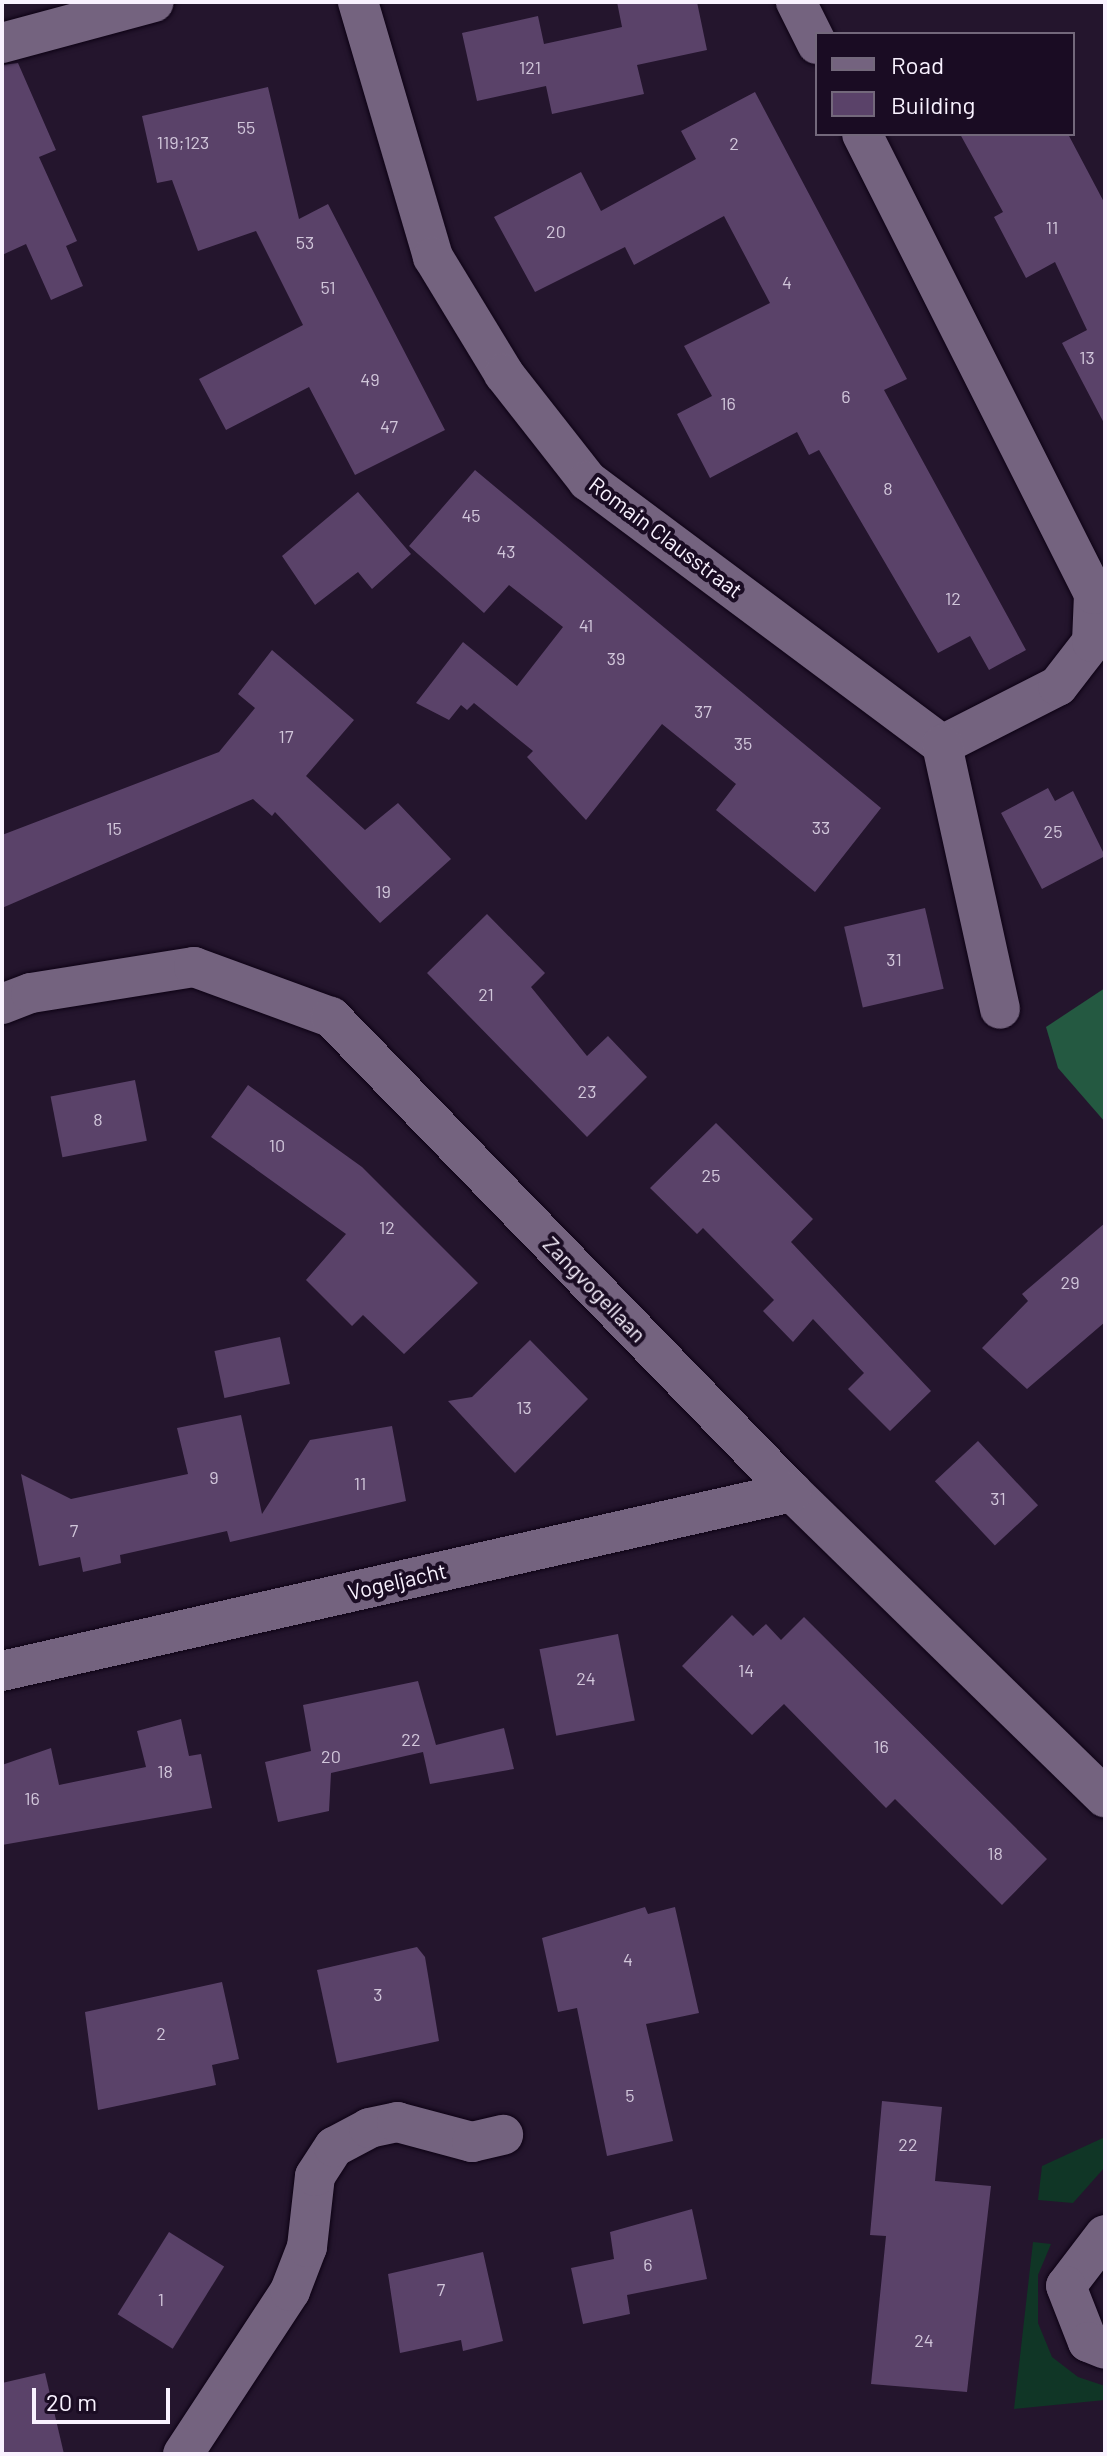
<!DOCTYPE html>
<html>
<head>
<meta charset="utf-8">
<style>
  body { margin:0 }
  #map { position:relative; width:1107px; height:2456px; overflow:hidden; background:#24152d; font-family:Barlow,sans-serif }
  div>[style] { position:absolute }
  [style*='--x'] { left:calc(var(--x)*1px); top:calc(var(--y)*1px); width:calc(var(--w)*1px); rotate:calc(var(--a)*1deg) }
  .green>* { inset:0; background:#103626 }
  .forest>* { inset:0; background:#245941 }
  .building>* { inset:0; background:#5a4269; transform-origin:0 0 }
  .roads { filter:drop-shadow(0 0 2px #0d0214) drop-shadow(0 0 2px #0d0214) }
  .minor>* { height:40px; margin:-20px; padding:0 20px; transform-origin:20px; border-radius:20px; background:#74637f }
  span { translate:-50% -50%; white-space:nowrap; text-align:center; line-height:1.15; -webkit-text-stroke:8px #1a0c23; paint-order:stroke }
  .number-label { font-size:18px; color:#d1c6da }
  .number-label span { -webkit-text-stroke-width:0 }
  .street-label { font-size:22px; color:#f9f2ff }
  .frame { position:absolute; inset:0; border:4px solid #f9f2ff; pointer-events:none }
  .legend { position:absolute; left:815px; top:32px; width:260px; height:104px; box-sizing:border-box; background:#1a0c23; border:2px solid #73687b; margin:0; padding:10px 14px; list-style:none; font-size:24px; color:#f9f2ff }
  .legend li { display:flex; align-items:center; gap:16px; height:40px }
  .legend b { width:40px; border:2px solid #73687b }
  .scale { position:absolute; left:32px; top:2388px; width:138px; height:36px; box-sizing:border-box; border:4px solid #f9f2ff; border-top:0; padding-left:10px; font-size:24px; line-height:28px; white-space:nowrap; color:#f9f2ff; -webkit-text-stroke:6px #1a0c23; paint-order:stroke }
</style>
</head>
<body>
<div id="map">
  <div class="green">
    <i style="clip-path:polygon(1105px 2137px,1105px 2167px,1073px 2203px,1038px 2200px,1042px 2166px)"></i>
    <i style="clip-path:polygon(1033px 2242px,1051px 2244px,1038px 2275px,1038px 2323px,1052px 2357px,1078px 2377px,1105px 2386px,1105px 2400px,1014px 2409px)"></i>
  </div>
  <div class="forest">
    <i style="clip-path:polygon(1105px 988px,1105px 1122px,1058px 1068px,1046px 1027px)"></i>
  </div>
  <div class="building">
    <i style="clip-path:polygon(617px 2px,697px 2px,707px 50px,637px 65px,644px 94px,552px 114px,546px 86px,477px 101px,462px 33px,538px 16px,544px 44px,622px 27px)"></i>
    <i style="clip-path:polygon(18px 63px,56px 150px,39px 157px,77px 241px,66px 246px,83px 286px,51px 300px,26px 244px,2px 255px,2px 65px)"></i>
    <i style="clip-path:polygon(268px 87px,299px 219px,328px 204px,445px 430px,355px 475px,309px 387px,226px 430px,199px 379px,303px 325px,256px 231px,198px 251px,172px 180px,157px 183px,142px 116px)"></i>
    <i style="clip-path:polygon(755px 92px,907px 379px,884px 390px,1026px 650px,989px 670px,970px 636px,938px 653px,819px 450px,809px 455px,797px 432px,710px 478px,677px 414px,712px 396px,684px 346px,770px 303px,724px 216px,634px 265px,625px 247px,535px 292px,494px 217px,581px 172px,601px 211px,696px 159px,681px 131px)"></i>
    <i style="clip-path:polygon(960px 134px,1068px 134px,1105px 204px,1105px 425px,1062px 343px,1087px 330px,1055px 262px,1026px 278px,994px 217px,1003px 212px)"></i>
    <i style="clip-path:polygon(475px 470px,881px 808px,815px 892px,716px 810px,736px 784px,662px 724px,586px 820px,527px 757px,533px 751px,474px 703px,467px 710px,461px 705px,449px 720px,416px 703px,463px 642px,517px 686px,563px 627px,509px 585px,484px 613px,409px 546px)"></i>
    <i style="clip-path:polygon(358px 492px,411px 554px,372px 589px,358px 572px,315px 605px,282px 556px)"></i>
    <i style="clip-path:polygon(272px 650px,354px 720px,306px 776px,365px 830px,398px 803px,451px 859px,380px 923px,275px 812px,272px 816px,253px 799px,2px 908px,2px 835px,219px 752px,255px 708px,238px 694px)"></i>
    <i style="clip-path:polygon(1048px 788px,1055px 801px,1073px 791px,1105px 856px,1042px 889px,1001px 813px)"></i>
    <i style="left:925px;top:908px;width:83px;height:83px;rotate:77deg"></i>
    <i style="clip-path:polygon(487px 914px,545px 973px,531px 987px,587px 1056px,608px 1036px,647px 1077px,587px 1137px,427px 973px)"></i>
    <i style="left:135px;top:1080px;width:62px;height:86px;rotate:79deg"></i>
    <i style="clip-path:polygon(248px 1085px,362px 1167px,478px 1283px,404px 1354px,363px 1315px,352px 1326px,306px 1280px,346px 1234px,211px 1137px)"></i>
    <i style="clip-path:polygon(716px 1123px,813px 1219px,791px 1242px,931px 1391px,890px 1431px,848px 1389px,864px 1373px,813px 1319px,793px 1342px,763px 1311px,774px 1300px,703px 1228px,697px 1234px,650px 1188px)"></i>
    <i style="clip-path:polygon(1105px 1223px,1105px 1322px,1027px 1389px,982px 1348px,1028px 1301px,1022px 1294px)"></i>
    <i style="left:280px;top:1337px;width:48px;height:67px;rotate:78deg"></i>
    <i style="clip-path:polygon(530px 1340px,588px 1399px,515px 1473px,448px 1401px,472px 1397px)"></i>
    <i style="clip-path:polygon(241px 1415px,262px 1514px,310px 1440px,392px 1426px,406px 1501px,230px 1542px,227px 1531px,120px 1555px,121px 1563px,83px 1572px,80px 1557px,39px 1566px,21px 1474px,71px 1499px,188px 1474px,177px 1428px)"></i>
    <i style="left:978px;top:1441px;width:88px;height:59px;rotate:47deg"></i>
    <i style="clip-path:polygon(732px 1615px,753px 1636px,766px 1624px,781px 1640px,804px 1617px,1047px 1859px,1002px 1905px,895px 1799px,886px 1808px,784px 1704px,752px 1735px,682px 1666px)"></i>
    <i style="left:618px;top:1634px;width:88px;height:80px;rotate:79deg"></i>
    <i style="clip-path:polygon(418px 1681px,436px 1745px,504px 1728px,514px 1769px,430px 1784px,423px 1752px,331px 1773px,329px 1811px,278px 1822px,265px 1762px,311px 1751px,303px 1705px)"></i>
    <i style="clip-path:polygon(181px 1719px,189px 1756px,201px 1754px,212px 1808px,2px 1845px,2px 1765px,51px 1748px,59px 1785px,146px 1767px,137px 1731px)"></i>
    <i style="clip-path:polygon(645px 1907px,648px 1914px,675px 1907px,699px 2013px,646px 2024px,673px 2141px,607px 2156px,577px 2008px,558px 2012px,542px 1938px)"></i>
    <i style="clip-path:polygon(417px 1947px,425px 1957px,439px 2041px,337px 2063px,317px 1970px)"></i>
    <i style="clip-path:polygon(222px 1982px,239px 2059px,212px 2065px,216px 2085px,98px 2110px,85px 2012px)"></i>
    <i style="clip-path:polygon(882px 2101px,942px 2107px,935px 2181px,991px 2186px,967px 2392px,871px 2384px,886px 2236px,870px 2235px)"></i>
    <i style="clip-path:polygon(692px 2209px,707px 2279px,627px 2295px,630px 2314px,583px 2324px,571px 2268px,614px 2259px,610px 2232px)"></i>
    <i style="left:169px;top:2232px;width:65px;height:97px;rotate:32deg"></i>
    <i style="clip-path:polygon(483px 2252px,503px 2341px,463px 2351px,461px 2340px,400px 2353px,388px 2274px)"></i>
    <i style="clip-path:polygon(45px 2373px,64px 2454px,2px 2454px,2px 2383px)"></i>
  </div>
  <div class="roads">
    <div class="minor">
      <i style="--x:358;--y:2;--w:266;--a:73.6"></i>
      <i style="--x:433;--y:257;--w:137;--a:58.7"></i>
      <i style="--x:504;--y:374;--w:136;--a:51.9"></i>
      <i style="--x:588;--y:481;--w:442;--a:36.7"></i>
      <i style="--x:942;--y:745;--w:130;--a:-27"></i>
      <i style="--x:1058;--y:686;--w:56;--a:-52.3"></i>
      <i style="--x:1092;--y:642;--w:48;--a:-87.6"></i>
      <i style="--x:1094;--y:594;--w:515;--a:-116.76"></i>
      <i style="--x:796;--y:2;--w:47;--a:63.4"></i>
      <i style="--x:2;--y:43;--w:157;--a:-15.1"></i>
      <i style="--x:942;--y:745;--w:270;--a:77.6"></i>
      <i style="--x:2;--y:1004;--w:31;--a:-21"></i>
      <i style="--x:31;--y:993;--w:165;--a:-9.1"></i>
      <i style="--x:194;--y:967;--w:146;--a:20.1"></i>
      <i style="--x:331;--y:1017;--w:662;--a:45.86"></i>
      <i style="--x:792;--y:1492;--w:437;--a:44.3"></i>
      <i style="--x:2;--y:1671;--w:810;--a:-12.77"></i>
      <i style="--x:1105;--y:2235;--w:64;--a:127.4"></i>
      <i style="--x:1066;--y:2286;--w:60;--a:68.6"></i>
      <i style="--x:1088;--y:2342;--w:18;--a:22"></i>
      <i style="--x:183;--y:2454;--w:195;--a:-56.7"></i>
      <i style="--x:290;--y:2291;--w:47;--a:-68.9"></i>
      <i style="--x:307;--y:2247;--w:71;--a:-83.6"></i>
      <i style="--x:315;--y:2176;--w:35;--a:-57"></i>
      <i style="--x:334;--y:2147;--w:40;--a:-28"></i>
      <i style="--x:369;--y:2128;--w:29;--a:-12"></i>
      <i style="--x:397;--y:2122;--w:78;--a:14.9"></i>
      <i style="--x:472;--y:2142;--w:32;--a:-13"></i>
    </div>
  </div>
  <div class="number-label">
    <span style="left:530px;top:67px">121</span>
    <span style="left:246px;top:127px">55</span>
    <span style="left:183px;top:142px">119;123</span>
    <span style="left:734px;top:143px">2</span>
    <span style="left:1052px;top:227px">11</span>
    <span style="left:556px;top:231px">20</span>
    <span style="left:305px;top:242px">53</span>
    <span style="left:787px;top:282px">4</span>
    <span style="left:328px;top:287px">51</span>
    <span style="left:1087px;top:357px">13</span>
    <span style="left:370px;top:379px">49</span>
    <span style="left:846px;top:396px">6</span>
    <span style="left:728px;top:403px">16</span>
    <span style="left:389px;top:426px">47</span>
    <span style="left:888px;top:488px">8</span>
    <span style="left:471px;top:515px">45</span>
    <span style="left:506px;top:551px">43</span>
    <span style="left:953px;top:598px">12</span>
    <span style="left:586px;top:625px">41</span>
    <span style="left:616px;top:658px">39</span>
    <span style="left:703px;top:711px">37</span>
    <span style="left:286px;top:736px">17</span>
    <span style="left:743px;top:743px">35</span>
    <span style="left:821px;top:827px">33</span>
    <span style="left:114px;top:828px">15</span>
    <span style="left:1053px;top:831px">25</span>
    <span style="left:383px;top:891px">19</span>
    <span style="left:894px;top:959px">31</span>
    <span style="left:486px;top:994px">21</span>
    <span style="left:587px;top:1091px">23</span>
    <span style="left:98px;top:1119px">8</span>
    <span style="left:277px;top:1145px">10</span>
    <span style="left:711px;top:1175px">25</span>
    <span style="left:387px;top:1227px">12</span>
    <span style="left:1070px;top:1282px">29</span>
    <span style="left:524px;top:1407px">13</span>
    <span style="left:214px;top:1477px">9</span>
    <span style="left:360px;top:1483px">11</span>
    <span style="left:998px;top:1498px">31</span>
    <span style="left:74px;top:1530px">7</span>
    <span style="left:746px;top:1670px">14</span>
    <span style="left:586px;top:1678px">24</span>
    <span style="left:411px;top:1739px">22</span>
    <span style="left:881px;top:1746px">16</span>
    <span style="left:331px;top:1756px">20</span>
    <span style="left:165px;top:1771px">18</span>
    <span style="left:32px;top:1798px">16</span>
    <span style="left:995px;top:1853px">18</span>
    <span style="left:628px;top:1959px">4</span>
    <span style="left:378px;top:1994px">3</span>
    <span style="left:161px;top:2033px">2</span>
    <span style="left:630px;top:2095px">5</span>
    <span style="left:908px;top:2144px">22</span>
    <span style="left:648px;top:2264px">6</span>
    <span style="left:441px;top:2289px">7</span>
    <span style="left:161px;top:2299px">1</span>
    <span style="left:924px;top:2340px">24</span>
  </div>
  <div class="street-label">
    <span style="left:666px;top:537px;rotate:37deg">Romain Clausstraat</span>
    <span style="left:595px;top:1289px;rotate:46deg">Zangvogellaan</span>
    <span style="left:397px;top:1581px;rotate:-13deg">Vogeljacht</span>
  </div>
  <div class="frame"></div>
  <ul class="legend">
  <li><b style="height:10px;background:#74637f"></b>Road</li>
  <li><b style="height:22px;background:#5a4269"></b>Building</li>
  </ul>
  <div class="scale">20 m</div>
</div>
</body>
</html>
